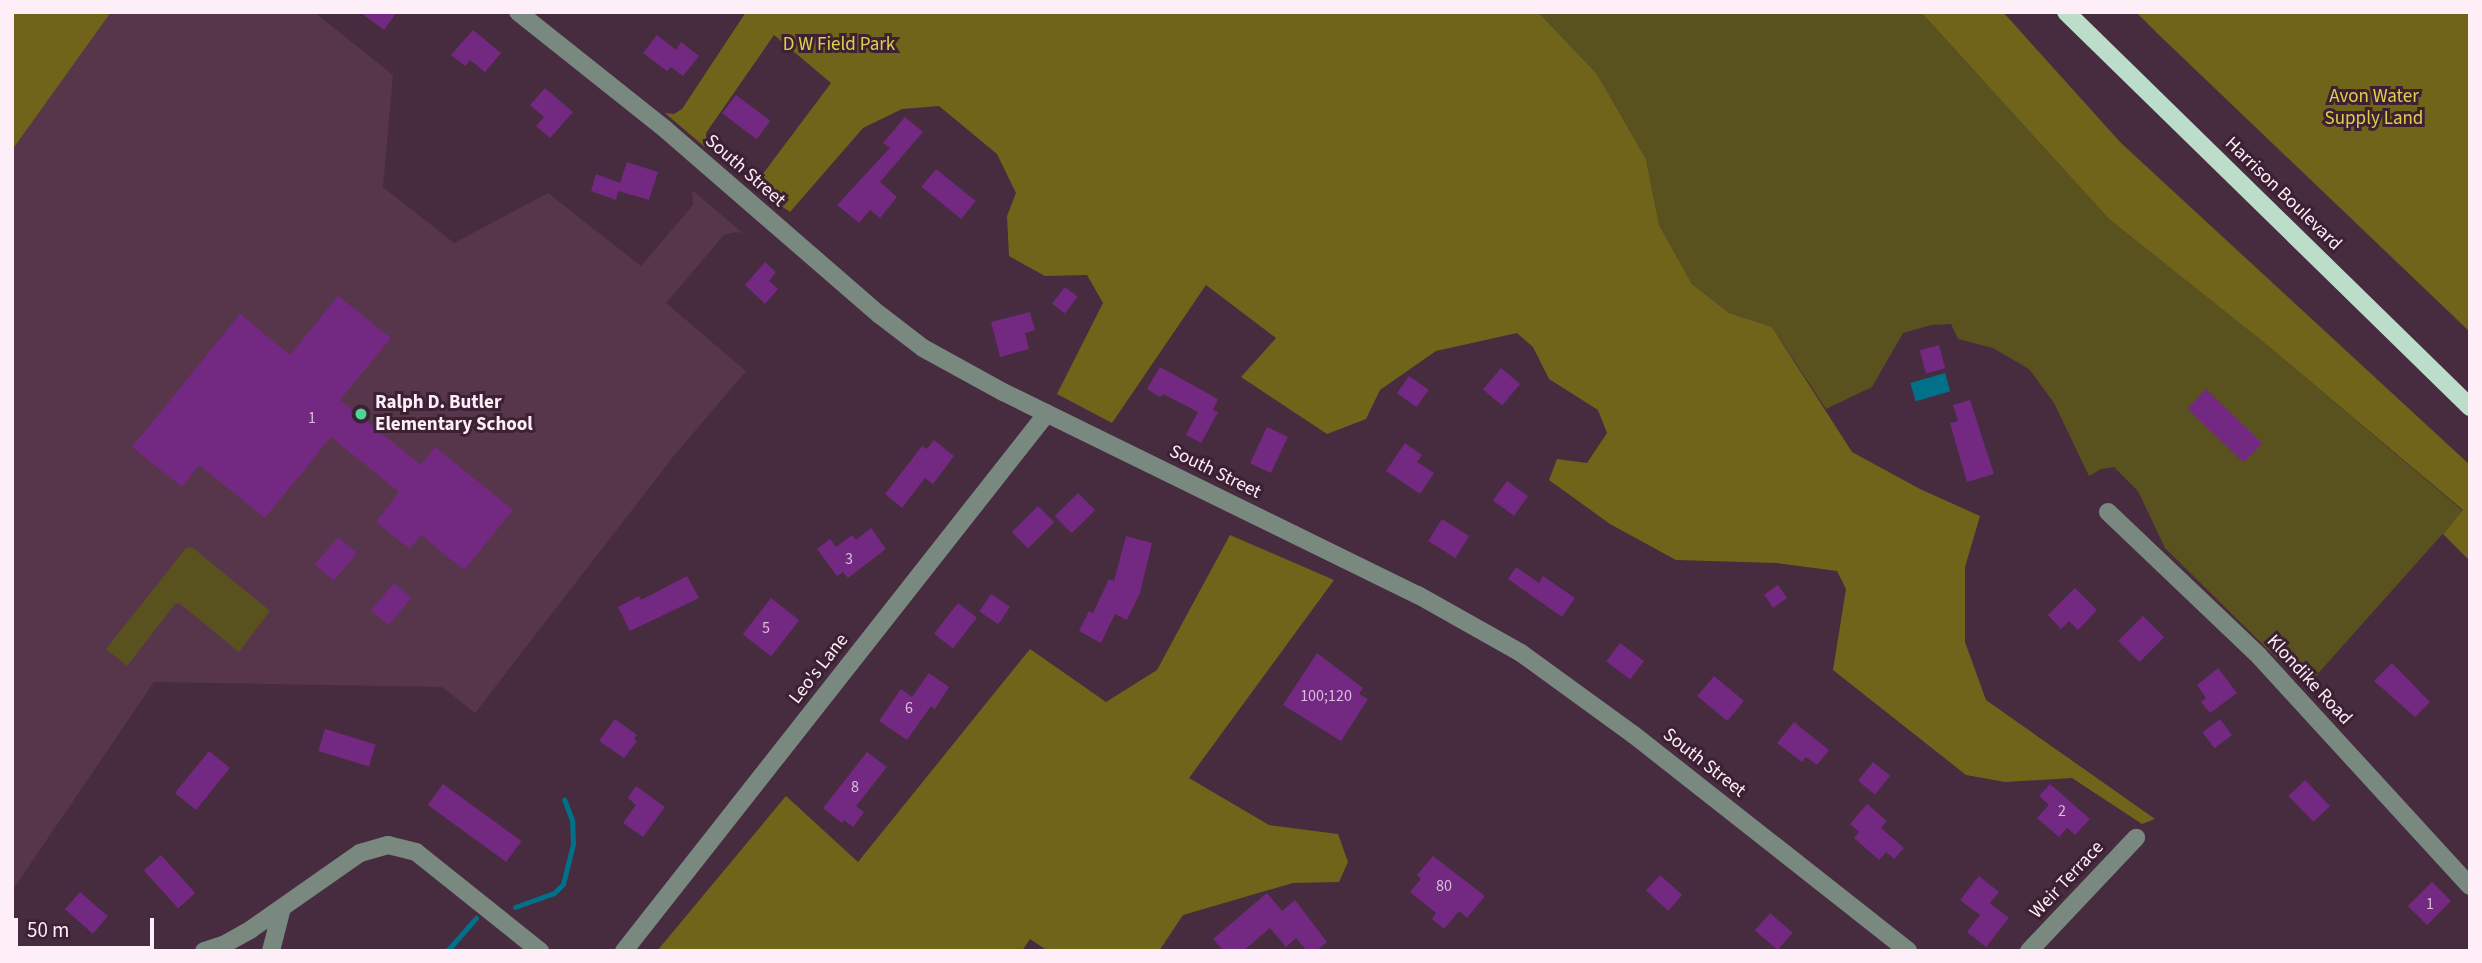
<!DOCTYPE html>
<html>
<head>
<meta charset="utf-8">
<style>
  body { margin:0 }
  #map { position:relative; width:2482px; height:963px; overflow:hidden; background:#472b3e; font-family:"Source Sans 3",sans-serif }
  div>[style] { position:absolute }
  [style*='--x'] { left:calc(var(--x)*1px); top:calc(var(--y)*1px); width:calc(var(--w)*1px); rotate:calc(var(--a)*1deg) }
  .built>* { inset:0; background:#57354b }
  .green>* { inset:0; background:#5a521e }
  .forest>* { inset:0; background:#6f6419 }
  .water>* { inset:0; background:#01718a; transform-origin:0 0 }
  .stream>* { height:5px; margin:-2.5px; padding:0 2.5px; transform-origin:2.5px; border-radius:2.5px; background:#01718a }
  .building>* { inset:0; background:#732982; transform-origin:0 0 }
  .minor>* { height:18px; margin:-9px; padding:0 9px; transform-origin:9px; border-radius:9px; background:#798980 }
  .major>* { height:18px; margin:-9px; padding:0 9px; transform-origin:9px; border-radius:9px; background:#bcddca }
  .dots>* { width:19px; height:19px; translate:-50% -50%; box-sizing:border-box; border:4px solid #3c2133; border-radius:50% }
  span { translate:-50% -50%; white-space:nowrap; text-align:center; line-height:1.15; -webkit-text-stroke:6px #3c2133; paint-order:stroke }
  .number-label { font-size:16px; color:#dabdda }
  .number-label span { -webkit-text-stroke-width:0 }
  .park-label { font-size:19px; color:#e2ce4d }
  .street-label { font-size:19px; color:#fdeef7 }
  .poi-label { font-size:19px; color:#fdeef7; font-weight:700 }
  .left { translate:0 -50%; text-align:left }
  .frame { position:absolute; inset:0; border:14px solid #fdeef7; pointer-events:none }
  .scale { position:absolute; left:14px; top:918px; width:140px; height:32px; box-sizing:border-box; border:4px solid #fdeef7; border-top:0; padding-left:9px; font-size:21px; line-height:24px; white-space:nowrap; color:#fdeef7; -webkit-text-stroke:5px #3c2133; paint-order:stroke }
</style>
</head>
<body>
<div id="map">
  <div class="built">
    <i style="clip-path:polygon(110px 12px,314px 12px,393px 75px,383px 187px,454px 243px,548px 193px,641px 266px,693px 205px,692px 190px,744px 234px,737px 232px,724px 235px,666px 303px,746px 371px,673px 457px,475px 713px,442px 687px,154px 682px,12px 891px,12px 148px)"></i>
  </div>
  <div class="green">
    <i style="clip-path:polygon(1538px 12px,1921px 12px,2109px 219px,2267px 345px,2463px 511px,2306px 687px,2165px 548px,2138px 491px,2114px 467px,2101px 469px,2089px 476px,2054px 403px,2029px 369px,1993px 348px,1958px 339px,1951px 324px,1931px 325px,1903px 333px,1872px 387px,1826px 409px,1772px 327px,1729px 313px,1692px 284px,1659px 225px,1646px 159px,1597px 74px)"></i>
    <i style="clip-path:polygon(192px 547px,270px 611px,239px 652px,179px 603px,175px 604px,127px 666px,106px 649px,186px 548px)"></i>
  </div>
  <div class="forest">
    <i style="clip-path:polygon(12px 12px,111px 12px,12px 150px)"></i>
    <i style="clip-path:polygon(746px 12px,1538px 12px,1597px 74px,1646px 159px,1659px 225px,1692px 284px,1729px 313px,1772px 327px,1852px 452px,1920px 489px,1980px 516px,1965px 567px,1965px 642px,1986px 700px,2155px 819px,2142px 824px,2072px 778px,2005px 782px,1966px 775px,1833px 670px,1846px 589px,1837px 571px,1776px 563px,1676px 560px,1610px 524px,1549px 480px,1557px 459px,1587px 463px,1607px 433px,1598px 410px,1549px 379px,1533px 347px,1517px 333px,1436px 351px,1380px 390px,1366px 419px,1327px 434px,1241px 377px,1276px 338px,1206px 285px,1112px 423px,1057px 394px,1103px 303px,1087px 275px,1045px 276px,1009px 256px,1007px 216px,1016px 193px,997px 154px,939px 106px,902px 109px,863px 128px,790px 212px,759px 191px,762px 175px,831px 83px,774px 35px,706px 133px,706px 148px,665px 113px,674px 114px,682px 109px)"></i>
    <i style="clip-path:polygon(1921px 12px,2003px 12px,2121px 143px,2470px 465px,2470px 561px,2443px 534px,2463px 510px,2267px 345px,2109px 219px)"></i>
    <i style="clip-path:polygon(2136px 12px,2470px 12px,2470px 332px,2158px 34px)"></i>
    <i style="clip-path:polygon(1230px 535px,1334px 580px,1189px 778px,1269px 825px,1338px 834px,1348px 862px,1339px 882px,1293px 883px,1183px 915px,1159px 951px,1048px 951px,1030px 939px,1022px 951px,657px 951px,786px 796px,858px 862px,1030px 649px,1106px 702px,1157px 670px)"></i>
  </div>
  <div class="water">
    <i style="left:1945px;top:373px;width:19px;height:36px;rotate:74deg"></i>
  </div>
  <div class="stream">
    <i style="--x:515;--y:907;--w:41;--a:-19.7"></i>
    <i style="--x:554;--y:893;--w:13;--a:-45"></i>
    <i style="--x:563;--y:884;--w:41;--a:-76"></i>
    <i style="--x:573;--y:844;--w:24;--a:-92"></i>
    <i style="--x:572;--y:820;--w:22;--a:-111"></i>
    <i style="--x:447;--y:951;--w:44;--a:-48.7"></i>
  </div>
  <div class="building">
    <i style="clip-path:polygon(360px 12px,397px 12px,384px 30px)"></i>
    <i style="clip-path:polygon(473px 30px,501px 53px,485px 72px,470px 60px,465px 66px,451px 55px)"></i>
    <i style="clip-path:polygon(657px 35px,676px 50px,681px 42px,699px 56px,683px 76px,671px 67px,667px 71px,643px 53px)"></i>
    <i style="clip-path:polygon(545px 88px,573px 112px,550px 138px,536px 126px,544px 117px,530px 105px)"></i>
    <i style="left:736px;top:95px;width:43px;height:23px;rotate:37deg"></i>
    <i style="clip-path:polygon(905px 117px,923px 132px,880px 182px,897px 197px,880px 218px,870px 210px,859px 223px,837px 205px,890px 148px,883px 143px)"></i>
    <i style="clip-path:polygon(627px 162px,658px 172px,649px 200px,618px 191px,616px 200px,591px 191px,596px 174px,620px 183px)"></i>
    <i style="left:936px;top:169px;width:51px;height:23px;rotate:39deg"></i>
    <i style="clip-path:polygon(765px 262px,776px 272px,769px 281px,778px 289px,765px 304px,745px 285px)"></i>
    <i style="left:1065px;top:287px;width:16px;height:21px;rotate:38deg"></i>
    <i style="clip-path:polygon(338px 296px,391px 338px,340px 400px,421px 465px,435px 447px,513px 510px,464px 570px,421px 535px,410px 549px,376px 522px,399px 492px,331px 437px,265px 518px,199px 465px,182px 487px,132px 447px,240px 314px,290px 355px)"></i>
    <i style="clip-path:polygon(1030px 312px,1035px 330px,1025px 333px,1029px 349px,1000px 357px,991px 322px)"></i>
    <i style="left:1939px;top:345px;width:24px;height:20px;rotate:75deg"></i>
    <i style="clip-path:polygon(1160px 367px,1218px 399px,1213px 410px,1218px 412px,1201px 443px,1186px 435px,1198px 412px,1163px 394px,1160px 397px,1147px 389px)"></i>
    <i style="left:1501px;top:368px;width:25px;height:28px;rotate:40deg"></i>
    <i style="left:1409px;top:376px;width:24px;height:21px;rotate:35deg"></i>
    <i style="left:2206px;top:389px;width:78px;height:27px;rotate:44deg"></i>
    <i style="clip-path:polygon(1970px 400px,1994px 474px,1967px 482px,1950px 423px,1958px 421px,1953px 405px)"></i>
    <i style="left:1267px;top:427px;width:23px;height:40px;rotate:25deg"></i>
    <i style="clip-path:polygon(934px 440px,954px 456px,933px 484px,925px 478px,902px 508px,885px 494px,922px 446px,927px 449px)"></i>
    <i style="clip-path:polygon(1405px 443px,1422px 455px,1417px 462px,1434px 473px,1420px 494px,1386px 471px)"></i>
    <i style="left:1507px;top:481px;width:26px;height:24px;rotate:36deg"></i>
    <i style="left:1078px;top:493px;width:24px;height:33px;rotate:45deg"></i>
    <i style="left:1038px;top:506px;width:23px;height:37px;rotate:45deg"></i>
    <i style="left:1442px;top:519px;width:32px;height:26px;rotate:32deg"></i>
    <i style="clip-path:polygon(871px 528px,886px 549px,848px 578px,843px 572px,837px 576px,817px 549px,830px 539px,836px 547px,852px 535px,856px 540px)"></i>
    <i style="clip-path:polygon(1126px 536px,1152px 543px,1140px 593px,1127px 620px,1115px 614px,1101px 643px,1079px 631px,1089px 611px,1093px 613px,1109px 579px,1114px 581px)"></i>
    <i style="left:338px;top:537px;width:25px;height:36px;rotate:40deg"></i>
    <i style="clip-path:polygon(1516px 567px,1539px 583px,1543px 576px,1575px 598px,1562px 617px,1508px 579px)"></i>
    <i style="clip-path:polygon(687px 576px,699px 598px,630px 631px,618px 607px,639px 596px,641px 600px)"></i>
    <i style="left:394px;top:583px;width:23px;height:36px;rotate:40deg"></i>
    <i style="left:1778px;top:585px;width:16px;height:17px;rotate:55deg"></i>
    <i style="clip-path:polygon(2075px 588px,2097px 610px,2078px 630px,2069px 621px,2061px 629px,2048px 615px)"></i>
    <i style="left:991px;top:594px;width:23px;height:21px;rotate:34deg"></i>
    <i style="left:771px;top:598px;width:36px;height:46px;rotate:38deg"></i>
    <i style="left:958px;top:603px;width:24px;height:39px;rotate:38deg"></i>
    <i style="left:2143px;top:616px;width:30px;height:35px;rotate:45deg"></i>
    <i style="left:1620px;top:643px;width:30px;height:23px;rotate:37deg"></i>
    <i style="clip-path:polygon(1317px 653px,1363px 688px,1359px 694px,1368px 699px,1341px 741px,1283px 705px)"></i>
    <i style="clip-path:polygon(2392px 663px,2430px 702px,2415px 717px,2374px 681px)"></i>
    <i style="clip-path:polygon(2218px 668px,2237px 693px,2210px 713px,2201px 702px,2206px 698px,2197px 685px)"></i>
    <i style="clip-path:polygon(929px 673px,949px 687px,935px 709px,931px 706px,907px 740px,879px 721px,901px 689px,912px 697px)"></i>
    <i style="left:1714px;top:676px;width:39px;height:26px;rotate:40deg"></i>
    <i style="clip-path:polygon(615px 719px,637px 735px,634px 739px,637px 741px,624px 758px,599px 741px)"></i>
    <i style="left:2220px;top:719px;width:20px;height:22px;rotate:53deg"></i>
    <i style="clip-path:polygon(1794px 722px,1829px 750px,1817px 765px,1806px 757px,1802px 762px,1777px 743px)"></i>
    <i style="left:325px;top:729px;width:53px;height:23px;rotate:17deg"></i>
    <i style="left:209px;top:751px;width:27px;height:54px;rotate:39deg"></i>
    <i style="clip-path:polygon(867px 752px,887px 767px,856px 806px,864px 812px,853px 827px,844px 820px,842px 823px,823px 808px)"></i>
    <i style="left:1873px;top:762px;width:22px;height:24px;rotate:39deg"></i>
    <i style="left:2305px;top:780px;width:36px;height:23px;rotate:46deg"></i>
    <i style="left:443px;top:784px;width:97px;height:26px;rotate:36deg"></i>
    <i style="clip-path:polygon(2050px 784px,2090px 819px,2075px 835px,2067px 828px,2059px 837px,2037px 818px,2049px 805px,2039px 796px)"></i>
    <i style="clip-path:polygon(636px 786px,665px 807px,643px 837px,623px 823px,636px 805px,628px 798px)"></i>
    <i style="clip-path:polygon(1867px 804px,1887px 821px,1881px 828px,1904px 848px,1894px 859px,1886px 852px,1879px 860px,1854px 838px,1859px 832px,1850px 824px)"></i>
    <i style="left:161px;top:855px;width:51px;height:23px;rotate:48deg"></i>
    <i style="clip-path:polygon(1433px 856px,1485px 896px,1467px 918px,1459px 911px,1444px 929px,1432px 919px,1436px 913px,1410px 892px,1421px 879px,1417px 875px)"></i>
    <i style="left:1660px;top:875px;width:30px;height:21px;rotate:42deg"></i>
    <i style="clip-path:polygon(1979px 876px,1999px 892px,1990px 903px,2009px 918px,1986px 947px,1967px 932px,1980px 915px,1960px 900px)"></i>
    <i style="left:2432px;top:882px;width:27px;height:34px;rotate:45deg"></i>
    <i style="left:80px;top:892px;width:37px;height:23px;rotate:41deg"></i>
    <i style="clip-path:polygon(1267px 893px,1282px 911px,1295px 900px,1327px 942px,1316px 951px,1307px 951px,1296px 938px,1286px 947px,1270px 928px,1243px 951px,1224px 951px,1213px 939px)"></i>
    <i style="left:1770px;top:913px;width:30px;height:23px;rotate:41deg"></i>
  </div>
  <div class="minor">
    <i style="--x:518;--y:12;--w:188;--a:38.5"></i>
    <i style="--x:665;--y:129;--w:284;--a:40.9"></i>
    <i style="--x:880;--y:315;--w:54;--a:37.5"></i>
    <i style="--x:923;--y:348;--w:91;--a:28.8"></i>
    <i style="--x:1003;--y:392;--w:462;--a:26.1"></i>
    <i style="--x:1418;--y:595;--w:118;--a:29.4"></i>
    <i style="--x:1521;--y:653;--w:140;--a:36"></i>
    <i style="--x:1634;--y:735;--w:349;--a:38.2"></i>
    <i style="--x:2108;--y:512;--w:209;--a:43.6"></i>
    <i style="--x:2259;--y:656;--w:312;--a:47.5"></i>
    <i style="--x:204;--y:951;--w:22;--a:-18"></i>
    <i style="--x:225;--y:944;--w:29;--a:-29"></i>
    <i style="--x:250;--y:930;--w:134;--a:-35"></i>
    <i style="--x:360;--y:853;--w:29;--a:-16"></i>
    <i style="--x:388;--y:845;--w:29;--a:14"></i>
    <i style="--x:416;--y:852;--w:159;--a:38.6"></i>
    <i style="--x:271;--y:951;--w:44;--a:-75.7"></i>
    <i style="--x:624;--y:951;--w:684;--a:-51.82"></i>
    <i style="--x:2029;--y:951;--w:156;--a:-46.6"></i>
  </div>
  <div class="major">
    <i style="--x:2066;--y:12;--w:565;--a:44.35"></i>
  </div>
  <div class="dots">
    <i style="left:361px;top:414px;background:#50d398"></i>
  </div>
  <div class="number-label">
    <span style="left:312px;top:418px">1</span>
    <span style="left:849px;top:559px">3</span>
    <span style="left:766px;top:628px">5</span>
    <span style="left:1326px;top:696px">100;120</span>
    <span style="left:909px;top:708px">6</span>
    <span style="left:855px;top:787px">8</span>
    <span style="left:2062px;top:811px">2</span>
    <span style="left:1444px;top:886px">80</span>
    <span style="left:2430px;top:904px">1</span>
  </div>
  <div class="park-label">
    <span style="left:839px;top:45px">D W Field Park</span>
    <span style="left:2374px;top:108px">Avon Water<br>Supply Land</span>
  </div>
  <div class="street-label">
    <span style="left:745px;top:171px;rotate:41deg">South Street</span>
    <span style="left:2283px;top:194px;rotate:44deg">Harrison Boulevard</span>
    <span style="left:1215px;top:472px;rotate:26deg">South Street</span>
    <span style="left:819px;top:669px;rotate:-52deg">Leo's Lane</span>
    <span style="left:2309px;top:680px;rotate:47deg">Klondike Road</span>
    <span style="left:1704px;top:763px;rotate:38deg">South Street</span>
    <span style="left:2067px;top:880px;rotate:-47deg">Weir Terrace</span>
  </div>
  <div class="poi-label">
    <span class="left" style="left:375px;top:414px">Ralph D. Butler<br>Elementary School</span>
  </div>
  <div class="frame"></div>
  <div class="scale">50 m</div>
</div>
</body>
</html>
